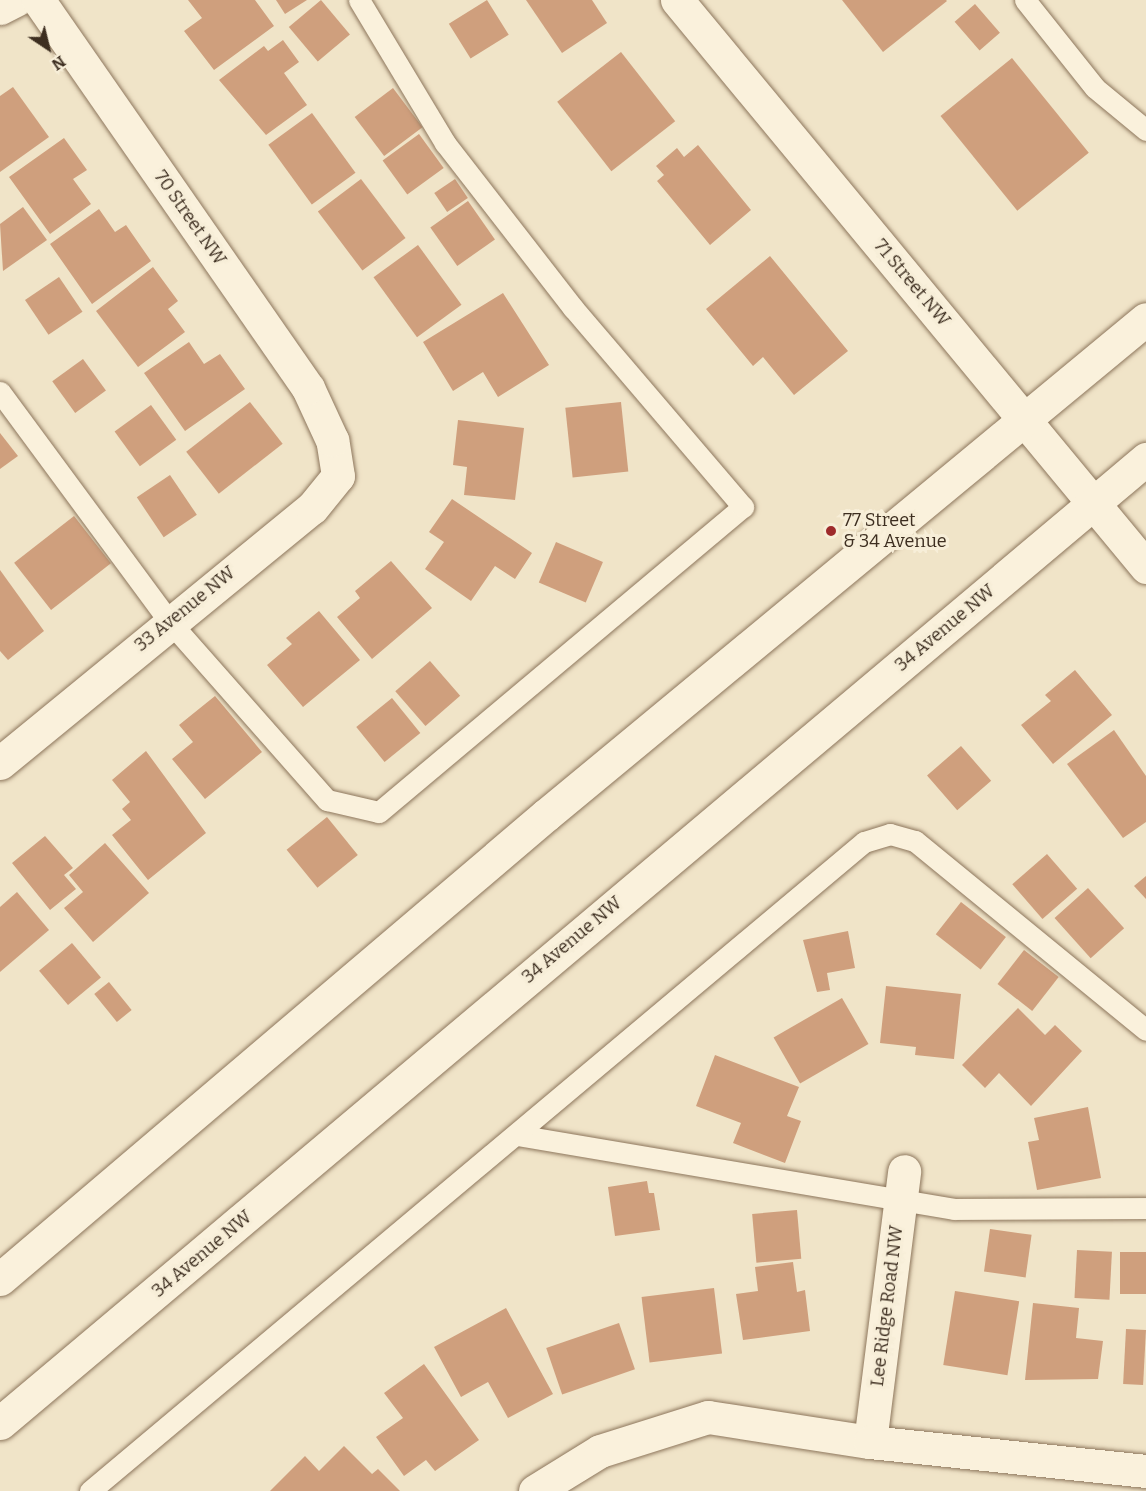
<!DOCTYPE html>
<html>
<head>
<meta charset="utf-8">
<style>
  body { margin:0 }
  #map { position:relative; width:1146px; height:1491px; overflow:hidden; background:#f0e4c8; font-family:Bitter,serif }
  div>[style] { position:absolute }
  [style*='--x'] { left:calc(var(--x)*1px); top:calc(var(--y)*1px); width:calc(var(--w)*1px); rotate:calc(var(--a)*1deg) }
  .building>* { inset:0; background:#cf9f7d; transform-origin:0 0 }
  .roads { filter:drop-shadow(0 0 2px #8d765c) drop-shadow(0 0 2px #8d765c) }
  .lane>* { height:21px; margin:-10.5px; padding:0 10.5px; transform-origin:10.5px; border-radius:10.5px; background:#faf1dc }
  .street>* { height:33px; margin:-16.5px; padding:0 16.5px; transform-origin:16.5px; border-radius:16.5px; background:#faf1dc }
  .secondary>* { height:33px; margin:-16.5px; padding:0 16.5px; transform-origin:16.5px; border-radius:16.5px; background:#faf1dc }
  .dots>* { width:16px; height:16px; translate:-50% -50%; box-sizing:border-box; border:3px solid #f7eed8; border-radius:50% }
  span { translate:-50% -50%; white-space:nowrap; text-align:center; line-height:1.15; -webkit-text-stroke:6px #f7eed8; paint-order:stroke }
  .street-label { font-size:18px; color:#3d2e20 }
  .poi-label { font-size:18px; color:#3d2e20 }
  .left { translate:0 -50%; text-align:left }
  .north { position:absolute; left:18px; top:18px; width:60px; height:60px; -webkit-text-stroke:4px #f7eed8; paint-order:stroke; rotate:145deg; font-size:16px; font-weight:700; line-height:24px; text-align:center; color:#3d2e20 }
  .north::after { content:''; display:block; margin:auto; width:21px; height:27px; background:#3d2e20; clip-path:polygon(50% 0,100% 100%,50% 72%,0 100%) }
</style>
</head>
<body>
<div id="map">
  <div class="building">
    <i style="clip-path:polygon(188px 0,255px 0,274px 26px,214px 70px,184px 31px,202px 18px)"></i>
    <i style="clip-path:polygon(276px 0,307px 0,285px 14px)"></i>
    <i style="left:321px;top:0;width:45px;height:42px;rotate:50deg"></i>
    <i style="left:487px;top:0;width:41px;height:45px;rotate:58deg"></i>
    <i style="clip-path:polygon(526px 0,592px 0,607px 23px,562px 53px)"></i>
    <i style="clip-path:polygon(842px 0,946px 0,947px 1px,883px 52px)"></i>
    <i style="left:975px;top:4px;width:38px;height:27px;rotate:49deg"></i>
    <i style="clip-path:polygon(283px 40px,299px 62px,284px 73px,307px 105px,266px 135px,219px 80px,264px 46px,268px 51px)"></i>
    <i style="left:621px;top:52px;width:88px;height:81px;rotate:52deg"></i>
    <i style="left:1012px;top:58px;width:122px;height:92px;rotate:51deg"></i>
    <i style="clip-path:polygon(13px 87px,49px 137px,0 172px,0 96px)"></i>
    <i style="left:393px;top:88px;width:49px;height:48px;rotate:53deg"></i>
    <i style="left:312px;top:113px;width:74px;height:54px;rotate:54deg"></i>
    <i style="left:419px;top:134px;width:42px;height:45px;rotate:54deg"></i>
    <i style="clip-path:polygon(64px 138px,87px 170px,73px 179px,91px 204px,50px 234px,9px 177px)"></i>
    <i style="clip-path:polygon(698px 145px,751px 210px,710px 245px,657px 181px,664px 175px,656px 166px,677px 148px,684px 157px)"></i>
    <i style="left:361px;top:179px;width:74px;height:54px;rotate:53deg"></i>
    <i style="left:455px;top:179px;width:23px;height:25px;rotate:56deg"></i>
    <i style="left:468px;top:201px;width:47px;height:46px;rotate:55deg"></i>
    <i style="clip-path:polygon(23px 207px,47px 240px,3px 271px,0 224px)"></i>
    <i style="clip-path:polygon(99px 209px,115px 232px,126px 225px,151px 261px,92px 304px,50px 244px)"></i>
    <i style="left:418px;top:245px;width:74px;height:55px;rotate:54deg"></i>
    <i style="clip-path:polygon(770px 256px,848px 351px,794px 395px,763px 357px,753px 366px,706px 309px)"></i>
    <i style="clip-path:polygon(153px 267px,178px 301px,168px 309px,185px 332px,138px 367px,96px 311px)"></i>
    <i style="left:59px;top:277px;width:42px;height:41px;rotate:56deg"></i>
    <i style="clip-path:polygon(503px 293px,549px 365px,498px 397px,483px 372px,453px 391px,423px 342px)"></i>
    <i style="clip-path:polygon(189px 342px,204px 364px,220px 354px,245px 389px,185px 431px,144px 373px)"></i>
    <i style="left:83px;top:359px;width:39px;height:38px;rotate:54deg"></i>
    <i style="left:250px;top:402px;width:53px;height:81px;rotate:52deg"></i>
    <i style="left:621px;top:402px;width:70px;height:56px;rotate:84deg"></i>
    <i style="left:151px;top:405px;width:43px;height:45px;rotate:54deg"></i>
    <i style="clip-path:polygon(458px 420px,524px 428px,515px 500px,464px 495px,467px 467px,453px 465px)"></i>
    <i style="clip-path:polygon(0 433px,18px 456px,0 469px)"></i>
    <i style="left:170px;top:475px;width:48px;height:40px;rotate:56deg"></i>
    <i style="clip-path:polygon(452px 499px,532px 553px,515px 579px,495px 566px,471px 601px,425px 569px,444px 542px,429px 532px)"></i>
    <i style="left:74px;top:516px;width:60px;height:76px;rotate:52deg"></i>
    <i style="left:556px;top:542px;width:51px;height:44px;rotate:23deg"></i>
    <i style="clip-path:polygon(391px 561px,432px 608px,372px 659px,337px 617px,360px 598px,355px 591px)"></i>
    <i style="clip-path:polygon(0 570px,44px 631px,8px 660px,0 651px)"></i>
    <i style="clip-path:polygon(319px 611px,360px 660px,303px 707px,267px 665px,292px 644px,286px 638px)"></i>
    <i style="left:430px;top:661px;width:46px;height:46px;rotate:49deg"></i>
    <i style="clip-path:polygon(1075px 670px,1112px 715px,1053px 764px,1021px 725px,1051px 701px,1045px 695px)"></i>
    <i style="clip-path:polygon(215px 696px,262px 752px,205px 799px,172px 759px,193px 742px,179px 725px)"></i>
    <i style="left:392px;top:698px;width:45px;height:46px;rotate:51deg"></i>
    <i style="clip-path:polygon(1114px 730px,1146px 776px,1146px 822px,1123px 838px,1067px 764px)"></i>
    <i style="left:961px;top:746px;width:46px;height:45px;rotate:49deg"></i>
    <i style="clip-path:polygon(146px 751px,206px 833px,148px 880px,112px 835px,131px 820px,122px 809px,130px 802px,112px 780px)"></i>
    <i style="left:327px;top:817px;width:49px;height:52px;rotate:51deg"></i>
    <i style="clip-path:polygon(45px 836px,73px 868px,64px 875px,76px 889px,50px 910px,12px 863px)"></i>
    <i style="clip-path:polygon(105px 843px,149px 893px,93px 942px,64px 908px,83px 892px,69px 875px)"></i>
    <i style="left:1047px;top:854px;width:46px;height:46px;rotate:49deg"></i>
    <i style="clip-path:polygon(1146px 876px,1146px 899px,1134px 886px)"></i>
    <i style="left:1088px;top:888px;width:54px;height:45px;rotate:48deg"></i>
    <i style="clip-path:polygon(17px 892px,49px 930px,0 972px,0 907px)"></i>
    <i style="left:961px;top:902px;width:57px;height:41px;rotate:38deg"></i>
    <i style="clip-path:polygon(848px 931px,855px 968px,827px 973px,830px 990px,817px 992px,803px 940px)"></i>
    <i style="left:72px;top:943px;width:45px;height:43px;rotate:50deg"></i>
    <i style="left:1024px;top:950px;width:44px;height:43px;rotate:38deg"></i>
    <i style="left:109px;top:982px;width:36px;height:19px;rotate:51deg"></i>
    <i style="clip-path:polygon(886px 986px,961px 994px,954px 1059px,915px 1055px,916px 1047px,880px 1043px)"></i>
    <i style="left:842px;top:998px;width:53px;height:79px;rotate:60deg"></i>
    <i style="clip-path:polygon(1018px 1008px,1045px 1035px,1055px 1025px,1082px 1051px,1031px 1106px,999px 1073px,985px 1088px,962px 1065px)"></i>
    <i style="clip-path:polygon(715px 1055px,799px 1087px,787px 1116px,801px 1121px,785px 1163px,733px 1143px,741px 1123px,696px 1106px)"></i>
    <i style="clip-path:polygon(1088px 1107px,1101px 1178px,1037px 1190px,1028px 1142px,1039px 1140px,1034px 1118px)"></i>
    <i style="clip-path:polygon(647px 1181px,649px 1193px,654px 1193px,660px 1230px,615px 1236px,608px 1187px)"></i>
    <i style="left:797px;top:1210px;width:49px;height:45px;rotate:85deg"></i>
    <i style="left:990px;top:1229px;width:42px;height:43px;rotate:8deg"></i>
    <i style="left:1077px;top:1250px;width:35px;height:48px;rotate:3deg"></i>
    <i style="left:1120px;top:1252px;width:26px;height:42px"></i>
    <i style="clip-path:polygon(793px 1262px,797px 1292px,805px 1290px,810px 1331px,743px 1340px,736px 1294px,758px 1291px,755px 1267px)"></i>
    <i style="left:714px;top:1288px;width:66px;height:73px;rotate:83deg"></i>
    <i style="left:955px;top:1291px;width:65px;height:75px;rotate:9deg"></i>
    <i style="clip-path:polygon(1033px 1303px,1079px 1308px,1076px 1338px,1103px 1341px,1098px 1379px,1025px 1380px)"></i>
    <i style="clip-path:polygon(506px 1308px,553px 1394px,508px 1418px,488px 1382px,461px 1397px,434px 1347px)"></i>
    <i style="left:619px;top:1323px;width:49px;height:77px;rotate:71deg"></i>
    <i style="left:1126px;top:1329px;width:20px;height:55px;rotate:3deg"></i>
    <i style="clip-path:polygon(424px 1364px,479px 1440px,435px 1471px,426px 1460px,404px 1476px,376px 1437px,403px 1418px,384px 1393px)"></i>
    <i style="clip-path:polygon(344px 1446px,372px 1474px,378px 1469px,400px 1491px,270px 1491px,305px 1456px,319px 1471px)"></i>
  </div>
  <div class="roads">
    <div class="lane">
      <i style="--x:1025;--y:0;--w:112;--a:51.5"></i>
      <i style="--x:1095;--y:88;--w:66;--a:39.5"></i>
      <i style="--x:0;--y:392;--w:285;--a:53.6"></i>
      <i style="--x:169;--y:621;--w:239;--a:48.6"></i>
      <i style="--x:327;--y:800;--w:53;--a:13"></i>
      <i style="--x:379;--y:812;--w:475;--a:-40"></i>
      <i style="--x:743;--y:507;--w:262;--a:-130.5"></i>
      <i style="--x:573;--y:308;--w:209;--a:-127.8"></i>
      <i style="--x:445;--y:143;--w:167;--a:-121"></i>
      <i style="--x:517;--y:1135;--w:443;--a:9.6"></i>
      <i style="--x:954;--y:1209;--w:192;--a:-0.3"></i>
      <i style="--x:90;--y:1491;--w:1010;--a:-39.98"></i>
      <i style="--x:864;--y:842;--w:27;--a:-17"></i>
      <i style="--x:890;--y:834;--w:26;--a:16"></i>
      <i style="--x:915;--y:841;--w:298;--a:39.3"></i>
    </div>
    <div class="street">
      <i style="--x:0;--y:8;--w:18;--a:-27"></i>
      <i style="--x:0;--y:763;--w:403;--a:-39.3"></i>
      <i style="--x:312;--y:508;--w:41;--a:-50.9"></i>
      <i style="--x:338;--y:476;--w:36;--a:-99"></i>
      <i style="--x:332;--y:440;--w:57;--a:-114.8"></i>
      <i style="--x:308;--y:388;--w:473;--a:-124.8"></i>
      <i style="--x:870;--y:1442;--w:273;--a:-82.8"></i>
      <i style="--x:535;--y:1491;--w:76;--a:-31.6"></i>
      <i style="--x:600;--y:1451;--w:113;--a:-17.5"></i>
      <i style="--x:708;--y:1417;--w:164;--a:8.8"></i>
      <i style="--x:870;--y:1442;--w:278;--a:6"></i>
    </div>
    <div class="secondary">
      <i style="--x:677;--y:0;--w:736;--a:50.4"></i>
      <i style="--x:0;--y:1279;--w:717;--a:-40.36"></i>
      <i style="--x:546;--y:815;--w:778;--a:-39.58"></i>
      <i style="--x:0;--y:1423;--w:1498;--a:-40.07"></i>
    </div>
  </div>
  <div class="dots">
    <i style="left:831px;top:531px;background:#9e2a2b"></i>
  </div>
  <div class="street-label">
    <span style="left:190px;top:218px;rotate:55deg">70 Street NW</span>
    <span style="left:912px;top:283px;rotate:50deg">71 Street NW</span>
    <span style="left:185px;top:609px;rotate:-39deg">33 Avenue NW</span>
    <span style="left:945px;top:628px;rotate:-40deg">34 Avenue NW</span>
    <span style="left:572px;top:940px;rotate:-40deg">34 Avenue NW</span>
    <span style="left:202px;top:1254px;rotate:-40deg">34 Avenue NW</span>
    <span style="left:887px;top:1306px;rotate:-83deg">Lee Ridge Road NW</span>
  </div>
  <div class="poi-label">
    <span class="left" style="left:843px;top:531px">77 Street<br>&amp; 34 Avenue</span>
  </div>
  <div class="north">N</div>
</div>
</body>
</html>
